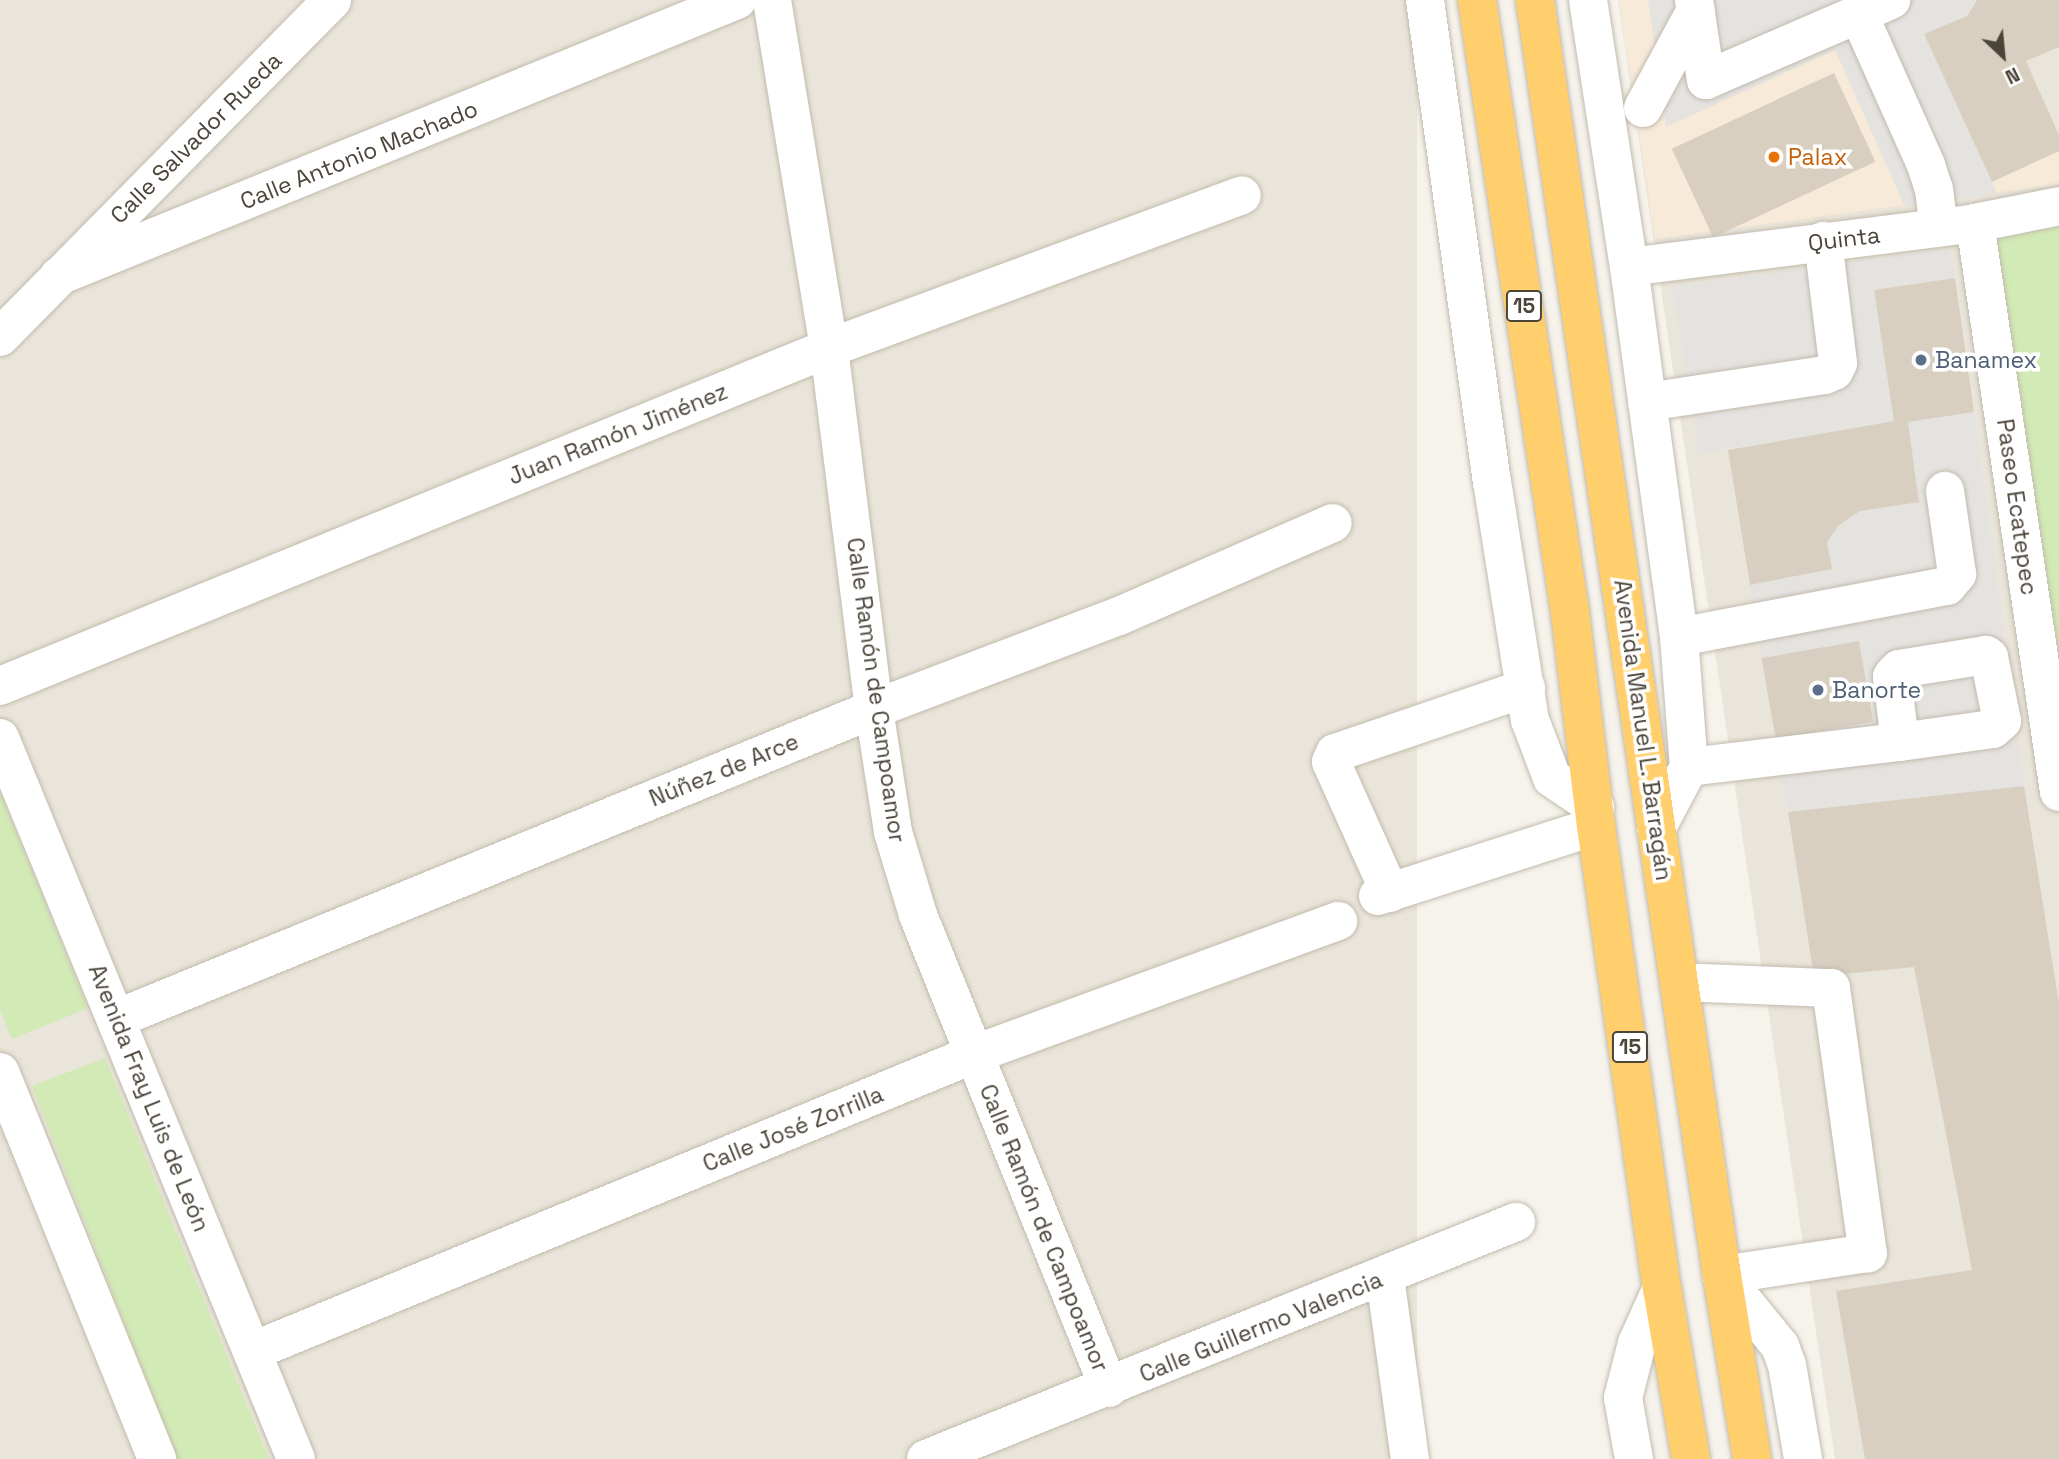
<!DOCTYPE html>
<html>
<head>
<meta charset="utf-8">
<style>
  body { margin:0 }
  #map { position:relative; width:2059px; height:1459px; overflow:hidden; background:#f6f3ec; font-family:"Space Grotesk",sans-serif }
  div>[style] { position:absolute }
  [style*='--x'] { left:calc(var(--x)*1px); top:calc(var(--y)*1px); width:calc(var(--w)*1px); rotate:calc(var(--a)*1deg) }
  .residential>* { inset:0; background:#eae5da; transform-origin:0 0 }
  .commercial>* { inset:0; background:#f7ead8 }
  .green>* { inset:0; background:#d2eab5 }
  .parking>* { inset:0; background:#e5e3e0 }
  .building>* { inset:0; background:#d8cfc1; transform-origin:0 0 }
  .roads { filter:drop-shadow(0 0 2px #c2bbae) drop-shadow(0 0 2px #c2bbae) }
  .minor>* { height:38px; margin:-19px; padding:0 19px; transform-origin:19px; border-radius:19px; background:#fff }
  .highway>* { height:38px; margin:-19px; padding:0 19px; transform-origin:19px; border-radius:19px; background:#ffcf6e }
  .dots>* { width:19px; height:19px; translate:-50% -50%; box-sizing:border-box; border:4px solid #fff; border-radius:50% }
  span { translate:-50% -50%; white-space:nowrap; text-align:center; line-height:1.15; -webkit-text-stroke:7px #fff; paint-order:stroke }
  .shield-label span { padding:2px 5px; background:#fff; border:2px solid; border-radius:5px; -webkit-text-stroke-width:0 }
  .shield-label { font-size:21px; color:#4b4439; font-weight:700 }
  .street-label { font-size:23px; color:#4b4439 }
  .food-label { font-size:23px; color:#c56008 }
  .left { translate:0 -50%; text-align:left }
  .service-label { font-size:23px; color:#4e5e75 }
  .north { position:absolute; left:1968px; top:21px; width:70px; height:70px; -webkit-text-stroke:5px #fff; paint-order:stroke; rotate:154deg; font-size:19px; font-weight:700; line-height:28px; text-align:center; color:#4b4439 }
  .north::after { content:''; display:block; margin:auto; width:24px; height:32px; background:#4b4439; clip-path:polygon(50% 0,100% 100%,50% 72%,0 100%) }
</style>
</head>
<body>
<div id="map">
  <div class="residential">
    <i style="left:0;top:0;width:1417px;height:1459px"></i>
    <i style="clip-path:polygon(1618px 0,2059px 0,2059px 1459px,1835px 1459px)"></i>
  </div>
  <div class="commercial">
    <i style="clip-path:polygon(1619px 0,2059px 0,2059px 47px,2026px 61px,2059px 135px,2059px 184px,1655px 239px)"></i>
  </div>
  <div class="green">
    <i style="clip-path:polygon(2059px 206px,2059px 792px,1975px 223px)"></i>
    <i style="clip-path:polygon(0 792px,88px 1008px,12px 1039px,0 1010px)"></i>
    <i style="clip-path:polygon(105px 1058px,269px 1459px,177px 1459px,32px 1086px)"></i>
  </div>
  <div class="parking">
    <i style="clip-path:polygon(1648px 0,1977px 0,1967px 16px,1924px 34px,1997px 193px,1904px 205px,1835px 50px,1666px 127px)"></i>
    <i style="clip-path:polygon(1949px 248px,1955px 278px,1874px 290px,1894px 421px,1699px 454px,1672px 287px)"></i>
    <i style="clip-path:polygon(1974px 412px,2024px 786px,1788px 812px,1776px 740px,1874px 722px,1859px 641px,1762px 659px,1750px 585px,1832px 569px,1827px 542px,1839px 525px,1860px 511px,1919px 502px,1908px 422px)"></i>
  </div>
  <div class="building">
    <i style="clip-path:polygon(1977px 0,2059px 0,2059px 47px,2026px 61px,2059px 135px,2059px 151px,1992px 182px,1924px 34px,1967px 16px)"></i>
    <i style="left:1834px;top:73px;width:98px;height:179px;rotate:65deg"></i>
    <i style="clip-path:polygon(1955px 278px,1974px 412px,1908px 422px,1919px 502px,1860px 511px,1839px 525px,1827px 542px,1832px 569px,1750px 585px,1728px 450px,1894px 421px,1874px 290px)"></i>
    <i style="left:1859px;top:641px;width:82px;height:99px;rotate:80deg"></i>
    <i style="clip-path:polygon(2024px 786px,2059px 1004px,2059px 1459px,1865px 1459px,1836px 1291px,1972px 1270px,1914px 967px,1814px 977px,1788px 812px)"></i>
  </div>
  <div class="roads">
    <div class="minor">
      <i style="--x:772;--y:0;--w:353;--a:80.7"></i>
      <i style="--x:829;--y:348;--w:364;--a:82.9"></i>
      <i style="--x:874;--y:709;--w:124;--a:81.2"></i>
      <i style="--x:893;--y:832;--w:87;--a:73.2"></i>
      <i style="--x:918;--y:915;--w:510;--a:68.01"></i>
      <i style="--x:1425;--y:0;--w:486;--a:82.1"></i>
      <i style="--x:1492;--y:481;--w:242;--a:81"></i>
      <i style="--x:1530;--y:720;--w:62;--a:69.2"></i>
      <i style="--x:1552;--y:778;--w:52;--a:34"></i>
      <i style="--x:1588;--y:0;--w:270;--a:81.3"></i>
      <i style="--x:1629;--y:267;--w:373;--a:82.3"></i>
      <i style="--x:1679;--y:637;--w:130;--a:85.6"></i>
      <i style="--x:1689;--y:767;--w:70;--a:118"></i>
      <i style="--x:1694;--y:0;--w:81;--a:81.5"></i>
      <i style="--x:1706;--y:80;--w:202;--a:-23.4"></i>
      <i style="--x:1859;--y:15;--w:164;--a:65.9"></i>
      <i style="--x:1926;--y:165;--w:25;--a:72"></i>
      <i style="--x:1934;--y:189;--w:38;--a:83"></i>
      <i style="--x:1643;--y:108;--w:111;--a:-61.6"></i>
      <i style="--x:1975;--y:223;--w:575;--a:81.6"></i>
      <i style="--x:1629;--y:267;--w:349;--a:-7.2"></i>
      <i style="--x:1975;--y:223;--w:86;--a:-11.4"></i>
      <i style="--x:59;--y:276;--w:732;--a:-22.15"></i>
      <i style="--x:0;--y:337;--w:473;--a:-45.4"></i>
      <i style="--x:1647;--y:402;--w:180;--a:-8.6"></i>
      <i style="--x:1825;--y:375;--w:10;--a:-24"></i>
      <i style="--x:1834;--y:371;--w:9;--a:-63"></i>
      <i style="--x:1838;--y:363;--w:123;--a:-97"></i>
      <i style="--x:1679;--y:637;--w:273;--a:-10.8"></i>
      <i style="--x:1947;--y:586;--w:16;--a:-50"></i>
      <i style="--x:1957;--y:574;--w:84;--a:-98.2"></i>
      <i style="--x:0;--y:686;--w:895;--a:-22.18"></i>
      <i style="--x:829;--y:348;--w:440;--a:-20.3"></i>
      <i style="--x:0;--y:738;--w:779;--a:67.68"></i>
      <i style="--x:1689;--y:767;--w:212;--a:-6.8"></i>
      <i style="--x:1900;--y:742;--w:94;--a:-8"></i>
      <i style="--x:1993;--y:729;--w:12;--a:-42"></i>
      <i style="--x:2002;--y:721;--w:65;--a:-101.5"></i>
      <i style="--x:1989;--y:657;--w:4;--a:-146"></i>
      <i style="--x:1986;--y:655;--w:88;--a:170.9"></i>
      <i style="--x:1899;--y:669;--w:6;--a:135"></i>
      <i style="--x:1895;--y:673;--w:5;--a:127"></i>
      <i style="--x:1892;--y:677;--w:65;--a:83"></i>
      <i style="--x:1390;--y:893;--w:144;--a:-114.2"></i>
      <i style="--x:1331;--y:762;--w:10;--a:-66"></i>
      <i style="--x:1335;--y:753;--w:202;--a:-18.8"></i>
      <i style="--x:1378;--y:896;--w:229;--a:-17.8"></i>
      <i style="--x:1679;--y:982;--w:152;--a:2.3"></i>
      <i style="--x:1831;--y:988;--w:268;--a:82.1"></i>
      <i style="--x:1868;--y:1253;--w:148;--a:171.4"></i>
      <i style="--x:116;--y:1019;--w:819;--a:-22.24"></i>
      <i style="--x:874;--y:709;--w:262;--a:-20.8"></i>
      <i style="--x:1119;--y:616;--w:233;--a:-23.5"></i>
      <i style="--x:0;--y:1072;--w:418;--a:67.9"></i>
      <i style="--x:1722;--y:1275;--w:92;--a:50.8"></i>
      <i style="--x:1780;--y:1346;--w:20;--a:70"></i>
      <i style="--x:1787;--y:1365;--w:95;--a:80.3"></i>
      <i style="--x:1385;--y:1277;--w:184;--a:82.2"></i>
      <i style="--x:253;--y:1351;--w:778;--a:-22.38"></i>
      <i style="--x:972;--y:1055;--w:390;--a:-20.1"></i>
      <i style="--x:926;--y:1459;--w:636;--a:-21.89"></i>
      <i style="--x:1634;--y:1459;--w:62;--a:-100.2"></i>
      <i style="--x:1623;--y:1398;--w:57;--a:-75.7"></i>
      <i style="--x:1637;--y:1343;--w:60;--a:-65.6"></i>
    </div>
    <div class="highway">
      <i style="--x:1477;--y:0;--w:619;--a:81.36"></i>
      <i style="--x:1570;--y:612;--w:216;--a:83.1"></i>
      <i style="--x:1596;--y:826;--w:467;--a:81.9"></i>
      <i style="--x:1662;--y:1288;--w:173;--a:80.4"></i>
      <i style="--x:1535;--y:0;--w:1289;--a:81.66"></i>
      <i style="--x:1722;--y:1275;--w:186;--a:80.7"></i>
    </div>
  </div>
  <div class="dots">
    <i style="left:1774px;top:157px;background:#e8710a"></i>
    <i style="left:1921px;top:360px;background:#5c6f8a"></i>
    <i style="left:1818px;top:690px;background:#5c6f8a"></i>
  </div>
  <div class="shield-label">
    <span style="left:1524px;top:306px">15</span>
    <span style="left:1630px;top:1047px">15</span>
  </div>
  <div class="street-label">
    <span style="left:196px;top:138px;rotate:-45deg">Calle Salvador Rueda</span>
    <span style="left:359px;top:155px;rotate:-22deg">Calle Antonio Machado</span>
    <span style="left:1844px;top:239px;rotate:-7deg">Quinta</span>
    <span style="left:618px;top:434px;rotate:-22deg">Juan Ramón Jiménez</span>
    <span style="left:2017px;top:507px;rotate:82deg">Paseo Ecatepec</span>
    <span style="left:876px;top:690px;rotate:82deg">Calle Ramón de Campoamor</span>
    <span style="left:1643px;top:730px;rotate:82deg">Avenida Manuel L. Barragán</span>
    <span style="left:724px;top:770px;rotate:-22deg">Núñez de Arce</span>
    <span style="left:149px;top:1098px;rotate:68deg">Avenida Fray Luis de León</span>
    <span style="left:793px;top:1129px;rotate:-22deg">Calle José Zorrilla</span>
    <span style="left:1044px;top:1228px;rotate:68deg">Calle Ramón de Campoamor</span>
    <span style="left:1261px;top:1327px;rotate:-22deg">Calle Guillermo Valencia</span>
  </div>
  <div class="food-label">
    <span class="left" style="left:1788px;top:157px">Palax</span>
  </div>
  <div class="service-label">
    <span class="left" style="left:1935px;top:360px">Banamex</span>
    <span class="left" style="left:1832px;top:690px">Banorte</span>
  </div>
  <div class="north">N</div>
</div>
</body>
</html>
